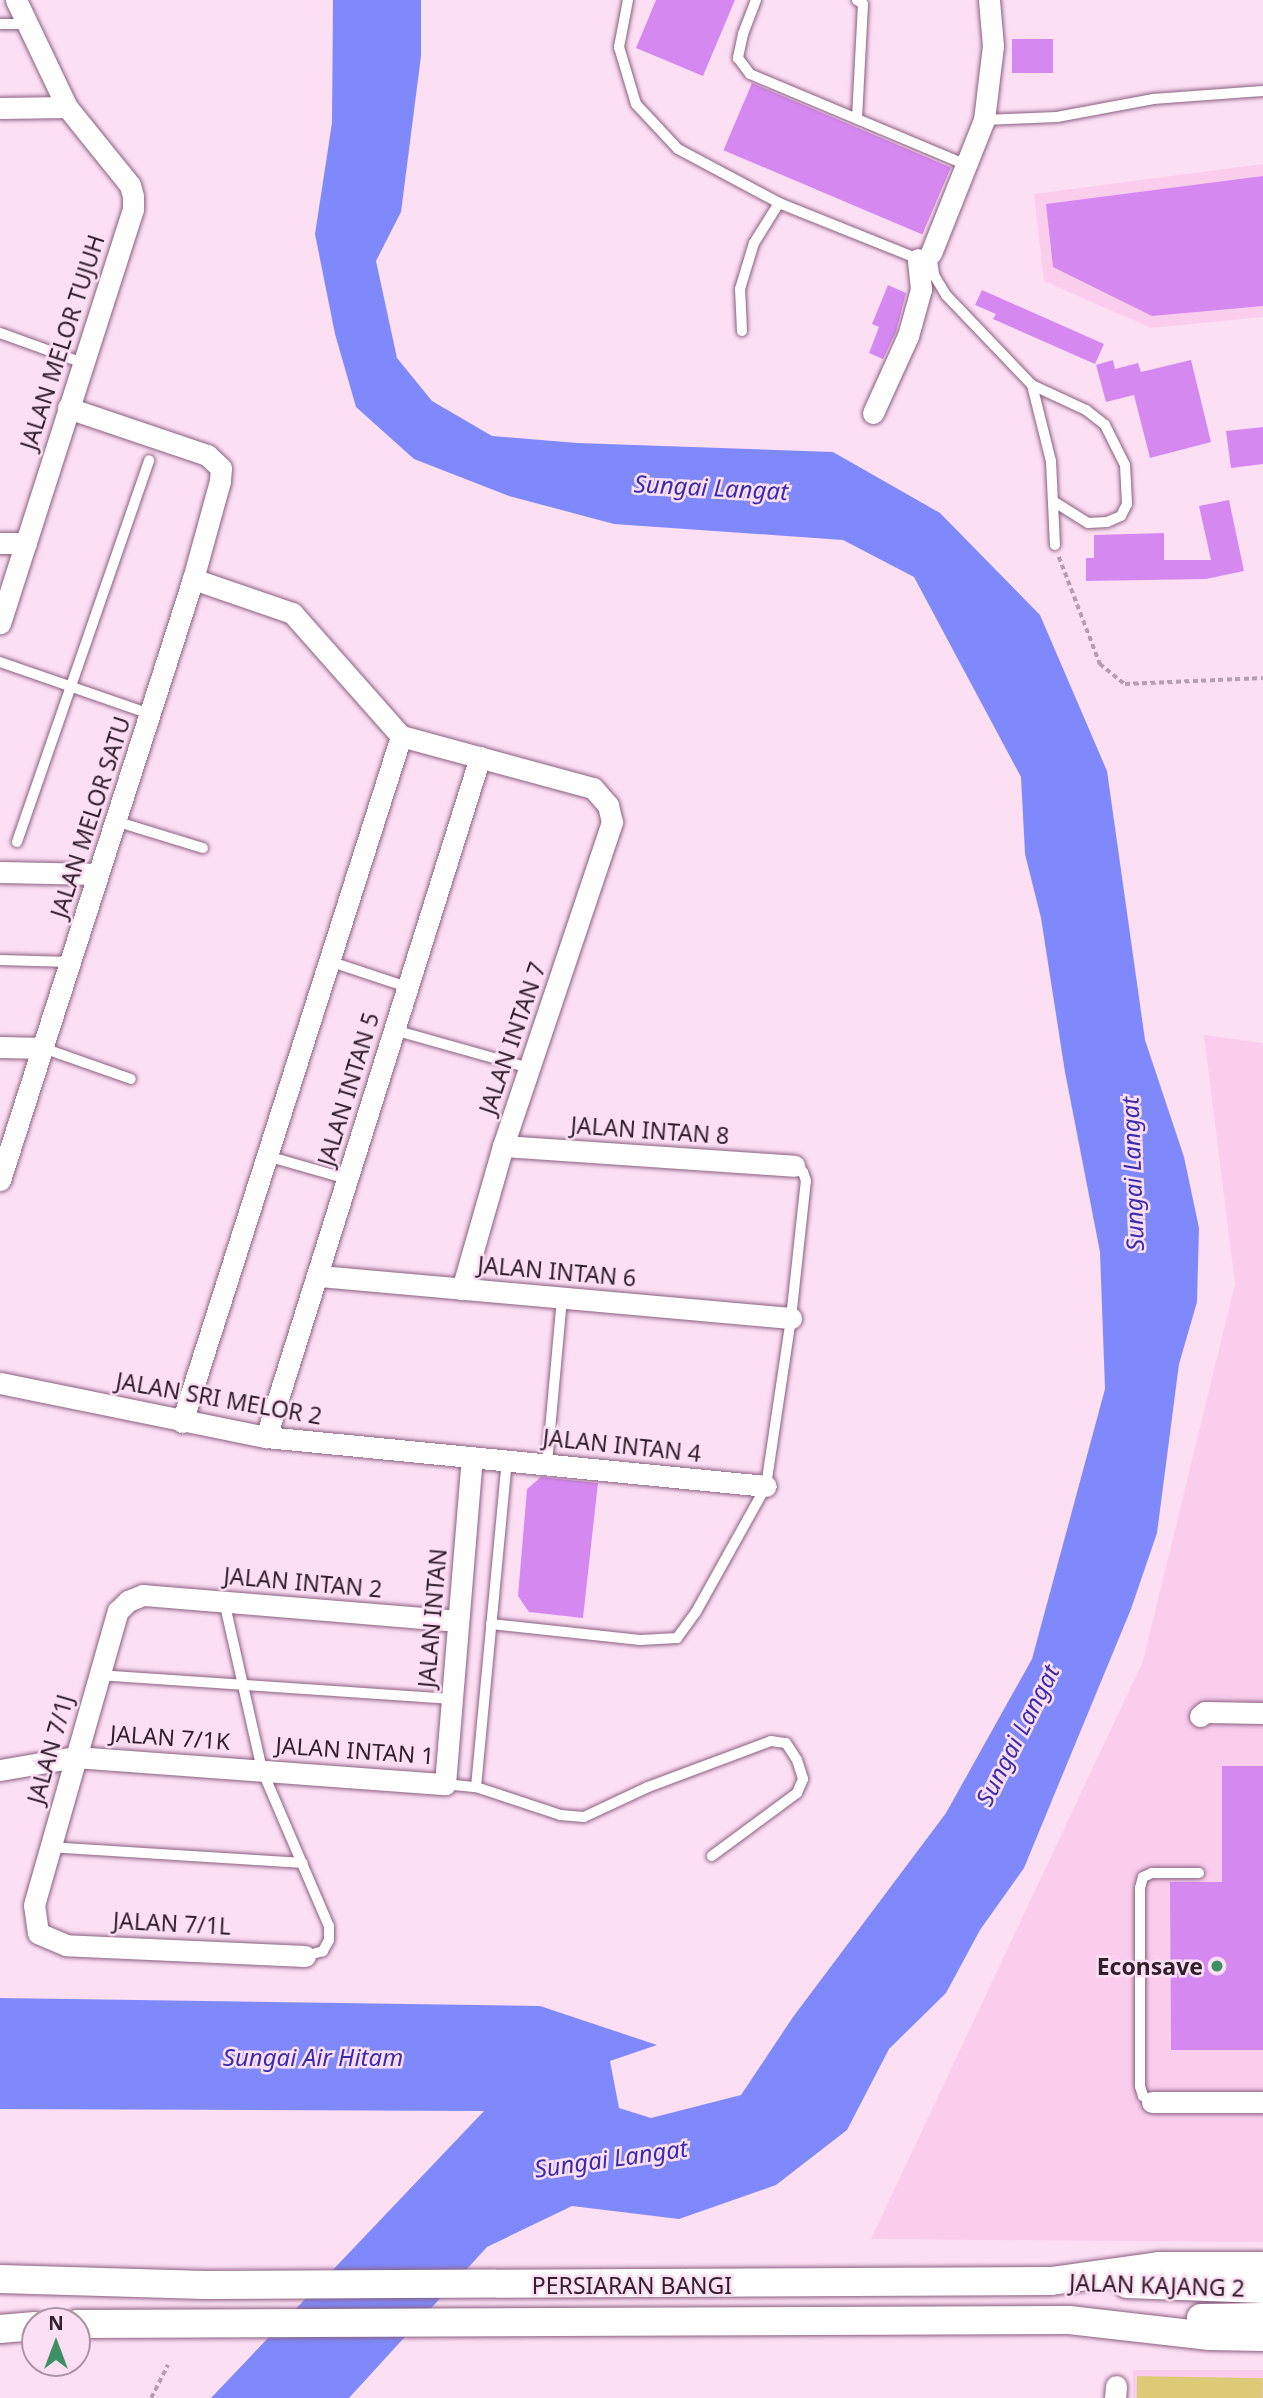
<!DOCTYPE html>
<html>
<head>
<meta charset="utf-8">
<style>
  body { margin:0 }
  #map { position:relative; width:1263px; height:2398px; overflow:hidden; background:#fddff4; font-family:"Noto Sans",sans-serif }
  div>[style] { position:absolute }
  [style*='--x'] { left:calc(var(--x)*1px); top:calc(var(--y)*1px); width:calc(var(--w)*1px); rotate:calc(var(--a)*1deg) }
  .built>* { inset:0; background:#facded; transform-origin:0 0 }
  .green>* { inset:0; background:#ddca76; transform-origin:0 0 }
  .water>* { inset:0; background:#7f89fb }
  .building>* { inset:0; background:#d688f1; transform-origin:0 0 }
  .path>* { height:3.5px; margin-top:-1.75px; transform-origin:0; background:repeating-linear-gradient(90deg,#b79db0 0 5px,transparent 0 8.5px) }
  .roads { filter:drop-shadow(0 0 2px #8b607f) drop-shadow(0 0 2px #8b607f) }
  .service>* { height:10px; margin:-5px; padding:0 5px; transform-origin:5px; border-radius:5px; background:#fff }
  .minor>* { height:21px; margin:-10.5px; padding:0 10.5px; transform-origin:10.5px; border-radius:10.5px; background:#fff }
  .secondary>* { height:28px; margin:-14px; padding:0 14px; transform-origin:14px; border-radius:14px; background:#fff }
  .dots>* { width:19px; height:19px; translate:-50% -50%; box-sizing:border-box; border:4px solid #fddff4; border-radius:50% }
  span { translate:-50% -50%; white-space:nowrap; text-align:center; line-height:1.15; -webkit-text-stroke:5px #fddff4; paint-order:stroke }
  .street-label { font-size:23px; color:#311f2c }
  .poi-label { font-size:23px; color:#311f2c; font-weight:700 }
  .right { translate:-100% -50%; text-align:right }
  .water-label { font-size:24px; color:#382db0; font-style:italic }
  .north { position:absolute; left:21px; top:2307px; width:70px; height:70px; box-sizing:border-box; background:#fddff4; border:2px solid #ab92a4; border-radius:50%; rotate:0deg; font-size:19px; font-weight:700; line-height:28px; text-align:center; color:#311f2c }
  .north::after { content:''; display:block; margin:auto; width:24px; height:32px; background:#3d9063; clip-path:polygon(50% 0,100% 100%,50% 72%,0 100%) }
</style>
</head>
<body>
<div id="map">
  <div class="built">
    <i style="clip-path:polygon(1263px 164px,1263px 317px,1151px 328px,1044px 281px,1034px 194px)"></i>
    <i style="clip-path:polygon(1204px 1035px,1263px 1043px,1263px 2242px,871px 2239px,1143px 1661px,1235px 1284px)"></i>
    <i style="left:1133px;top:2370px;width:130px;height:28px"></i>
  </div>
  <div class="green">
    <i style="left:1137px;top:2376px;width:126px;height:22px;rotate:1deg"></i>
  </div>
  <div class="water">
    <i style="clip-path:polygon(333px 0,421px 0,421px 56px,401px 212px,376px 261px,397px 358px,432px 401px,492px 436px,577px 443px,833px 452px,940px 513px,1040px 615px,1107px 771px,1145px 1040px,1184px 1157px,1199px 1228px,1197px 1302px,1179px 1364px,1157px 1533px,1131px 1609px,1024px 1868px,980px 1930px,946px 1993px,889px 2049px,847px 2130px,776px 2185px,679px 2219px,572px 2206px,487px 2247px,349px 2398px,211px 2398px,484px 2111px,0 2109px,0 1998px,540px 2006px,657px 2045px,610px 2061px,619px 2108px,651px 2118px,741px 2095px,793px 2017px,946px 1813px,1032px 1659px,1105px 1389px,1100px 1252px,1065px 1072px,1041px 918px,1025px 854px,1021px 777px,914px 577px,843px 540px,614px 524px,509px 496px,414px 459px,356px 407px,335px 334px,315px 234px,332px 123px)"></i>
  </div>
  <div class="building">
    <i style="clip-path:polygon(656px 0,735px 0,703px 76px,636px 48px)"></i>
    <i style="left:1012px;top:39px;width:41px;height:34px"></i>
    <i style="left:752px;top:83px;width:216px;height:73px;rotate:23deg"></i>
    <i style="clip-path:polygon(1263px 176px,1263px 306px,1152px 316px,1053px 267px,1046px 204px)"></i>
    <i style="clip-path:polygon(888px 285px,906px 293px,896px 332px,883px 359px,869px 353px,879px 327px,872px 324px)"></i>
    <i style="clip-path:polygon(982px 290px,1104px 344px,1095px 364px,993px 319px,996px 314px,975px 305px)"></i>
    <i style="clip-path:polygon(1113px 360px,1115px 369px,1138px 363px,1141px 372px,1191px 360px,1211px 442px,1150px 458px,1134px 395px,1106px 402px,1096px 365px)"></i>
    <i style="clip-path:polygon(1263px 427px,1263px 464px,1231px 468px,1226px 431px)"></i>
    <i style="clip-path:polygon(1229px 500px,1244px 571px,1206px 579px,1086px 581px,1086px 558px,1094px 558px,1094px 535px,1164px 533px,1164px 560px,1211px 560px,1199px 506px)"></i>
    <i style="clip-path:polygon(541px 1477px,598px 1483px,583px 1618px,529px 1612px,518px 1596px,527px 1489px)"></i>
    <i style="clip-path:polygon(1222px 1766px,1263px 1766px,1263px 2050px,1171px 2050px,1170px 1882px,1222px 1882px)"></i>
  </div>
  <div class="path">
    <i style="--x:1059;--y:557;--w:115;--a:69"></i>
    <i style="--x:1100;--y:664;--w:32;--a:39"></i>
    <i style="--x:1125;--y:684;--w:138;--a:-2.5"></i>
    <i style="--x:151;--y:2398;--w:37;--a:-63"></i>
  </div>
  <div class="roads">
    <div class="service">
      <i style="--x:628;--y:0;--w:48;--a:100.8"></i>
      <i style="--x:619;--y:47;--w:59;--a:73.4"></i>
      <i style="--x:636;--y:104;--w:62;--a:47"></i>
      <i style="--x:678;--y:149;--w:115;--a:28.1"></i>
      <i style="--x:779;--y:203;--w:150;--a:21.9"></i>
      <i style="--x:918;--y:259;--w:14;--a:-25"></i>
      <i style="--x:931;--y:253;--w:22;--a:82"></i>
      <i style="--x:934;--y:275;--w:23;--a:59"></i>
      <i style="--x:946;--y:295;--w:124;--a:46.3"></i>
      <i style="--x:1032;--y:385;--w:60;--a:24.8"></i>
      <i style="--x:1086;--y:410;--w:24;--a:38"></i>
      <i style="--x:1105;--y:425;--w:45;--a:63.4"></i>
      <i style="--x:1125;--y:465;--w:39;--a:87"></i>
      <i style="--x:1127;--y:504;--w:13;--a:117"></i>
      <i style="--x:1121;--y:516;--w:15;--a:157"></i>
      <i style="--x:1107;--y:522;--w:19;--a:177"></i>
      <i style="--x:1088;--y:523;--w:41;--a:-147.8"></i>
      <i style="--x:756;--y:0;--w:36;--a:111"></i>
      <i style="--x:743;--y:34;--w:25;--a:102"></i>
      <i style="--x:738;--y:58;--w:20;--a:53"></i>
      <i style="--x:750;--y:74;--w:232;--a:22.8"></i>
      <i style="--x:857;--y:0;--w:7;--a:34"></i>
      <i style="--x:863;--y:4;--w:114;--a:93"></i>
      <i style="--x:0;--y:24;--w:26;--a:0"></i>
      <i style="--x:984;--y:120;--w:73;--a:-2.4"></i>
      <i style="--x:1057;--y:117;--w:98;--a:-10.6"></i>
      <i style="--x:1153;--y:99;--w:110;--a:-4.2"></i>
      <i style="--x:742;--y:331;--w:42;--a:-92.7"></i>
      <i style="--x:740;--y:289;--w:48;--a:-73.1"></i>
      <i style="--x:754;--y:243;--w:47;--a:-58"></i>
      <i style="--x:0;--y:333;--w:88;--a:19.9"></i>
      <i style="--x:1032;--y:385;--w:78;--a:76"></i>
      <i style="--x:1051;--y:461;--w:84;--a:87.3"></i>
      <i style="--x:0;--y:662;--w:159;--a:19.1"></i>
      <i style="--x:115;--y:821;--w:92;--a:17.1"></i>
      <i style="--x:17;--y:842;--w:404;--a:-70.9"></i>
      <i style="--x:0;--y:960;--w:71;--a:1.6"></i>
      <i style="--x:329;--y:961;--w:82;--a:18.4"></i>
      <i style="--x:394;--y:1030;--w:140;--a:15.7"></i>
      <i style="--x:43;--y:1048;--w:93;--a:19.4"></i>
      <i style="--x:267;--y:1156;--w:83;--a:16"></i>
      <i style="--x:547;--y:1463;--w:166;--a:-84.8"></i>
      <i style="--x:224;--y:1601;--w:173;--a:77.3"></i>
      <i style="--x:262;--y:1770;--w:170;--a:66.8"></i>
      <i style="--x:329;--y:1926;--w:14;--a:90"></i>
      <i style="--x:329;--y:1940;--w:13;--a:119"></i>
      <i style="--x:323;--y:1951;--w:19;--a:164"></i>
      <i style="--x:491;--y:1624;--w:150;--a:6.1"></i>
      <i style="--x:640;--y:1640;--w:37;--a:-3"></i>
      <i style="--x:677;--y:1638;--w:32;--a:-54"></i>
      <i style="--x:696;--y:1612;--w:144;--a:-60.9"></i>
      <i style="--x:766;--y:1486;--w:170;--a:-81.5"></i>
      <i style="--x:791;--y:1318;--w:138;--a:-83.8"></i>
      <i style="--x:806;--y:1181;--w:9;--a:-108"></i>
      <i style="--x:803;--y:1172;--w:11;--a:-146"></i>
      <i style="--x:99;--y:1675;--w:353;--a:3.9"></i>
      <i style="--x:445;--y:1784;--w:31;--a:6"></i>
      <i style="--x:476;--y:1787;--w:89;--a:18.4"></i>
      <i style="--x:560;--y:1815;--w:24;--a:5"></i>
      <i style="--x:584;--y:1817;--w:71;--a:-25.1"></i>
      <i style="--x:648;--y:1787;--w:131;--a:-20.5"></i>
      <i style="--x:771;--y:1741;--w:15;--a:8"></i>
      <i style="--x:786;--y:1743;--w:20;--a:57"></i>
      <i style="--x:797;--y:1760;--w:20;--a:72"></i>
      <i style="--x:803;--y:1779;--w:15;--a:113"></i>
      <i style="--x:797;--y:1793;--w:106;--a:143.5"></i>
      <i style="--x:476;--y:1787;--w:328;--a:-84.6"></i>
      <i style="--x:49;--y:1847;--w:254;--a:3.6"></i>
      <i style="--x:1152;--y:2102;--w:11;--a:-146"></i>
      <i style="--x:1143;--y:2096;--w:10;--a:-107"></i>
      <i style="--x:1140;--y:2086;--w:198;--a:-90"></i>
      <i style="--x:1140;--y:1888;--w:11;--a:-75"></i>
      <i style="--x:1143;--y:1877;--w:10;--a:-24"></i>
      <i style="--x:1152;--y:1873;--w:47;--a:0"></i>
    </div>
    <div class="minor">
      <i style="--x:16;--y:0;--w:119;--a:64.5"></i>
      <i style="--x:0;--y:108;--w:67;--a:-0.9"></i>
      <i style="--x:67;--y:107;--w:100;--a:51.1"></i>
      <i style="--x:130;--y:185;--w:11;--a:75"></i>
      <i style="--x:133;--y:196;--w:13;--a:90"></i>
      <i style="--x:133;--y:209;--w:435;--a:107.8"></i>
      <i style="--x:931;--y:253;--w:143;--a:-68.3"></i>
      <i style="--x:984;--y:120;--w:75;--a:-83.1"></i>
      <i style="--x:993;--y:46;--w:46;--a:-95"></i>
      <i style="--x:873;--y:413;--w:85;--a:-65.6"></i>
      <i style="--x:908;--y:336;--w:49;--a:-74.5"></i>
      <i style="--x:921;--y:289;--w:30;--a:-96"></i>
      <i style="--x:0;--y:543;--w:26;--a:0"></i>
      <i style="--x:401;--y:736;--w:199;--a:15.2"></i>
      <i style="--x:593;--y:788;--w:23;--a:49"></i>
      <i style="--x:608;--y:805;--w:17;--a:77"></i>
      <i style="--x:612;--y:822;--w:342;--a:108.6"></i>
      <i style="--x:503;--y:1146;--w:149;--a:106"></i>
      <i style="--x:0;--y:872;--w:98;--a:1.2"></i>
      <i style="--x:0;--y:1047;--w:43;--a:1.3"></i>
      <i style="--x:503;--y:1146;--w:292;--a:3.9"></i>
      <i style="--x:0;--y:1180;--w:631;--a:-72.2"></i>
      <i style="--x:193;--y:579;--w:102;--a:-74.6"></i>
      <i style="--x:220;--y:481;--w:13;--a:-86"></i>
      <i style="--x:221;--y:468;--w:19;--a:-137"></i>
      <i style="--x:207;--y:455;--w:147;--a:-161.3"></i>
      <i style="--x:319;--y:1276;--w:474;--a:5.1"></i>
      <i style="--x:0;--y:1383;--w:271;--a:11.5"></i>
      <i style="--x:266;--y:1437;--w:502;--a:5.6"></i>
      <i style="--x:182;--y:1422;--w:720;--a:-72.29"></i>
      <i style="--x:401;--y:736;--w:164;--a:-131.5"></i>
      <i style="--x:292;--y:613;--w:105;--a:-161"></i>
      <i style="--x:266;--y:1437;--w:713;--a:-72.53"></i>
      <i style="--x:1200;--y:1716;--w:6;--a:-39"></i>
      <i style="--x:1205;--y:1712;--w:58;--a:1"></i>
      <i style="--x:0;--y:1770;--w:76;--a:-9.8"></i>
      <i style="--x:75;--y:1757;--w:371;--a:4.2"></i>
      <i style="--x:445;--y:1784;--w:328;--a:-85.3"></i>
      <i style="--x:305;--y:1956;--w:239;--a:-177.4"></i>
      <i style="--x:66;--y:1945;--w:30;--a:-157"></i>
      <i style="--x:38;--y:1933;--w:28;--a:-98"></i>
      <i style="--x:34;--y:1905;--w:306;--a:-74.1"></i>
      <i style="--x:118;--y:1611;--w:14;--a:-45"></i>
      <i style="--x:128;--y:1601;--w:16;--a:-22"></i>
      <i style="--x:143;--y:1595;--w:316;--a:4.7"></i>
      <i style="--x:1152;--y:2102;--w:111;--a:0"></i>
      <i style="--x:1115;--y:2398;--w:12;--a:-85"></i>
    </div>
    <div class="secondary">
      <i style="--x:0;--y:2279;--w:205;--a:1.7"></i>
      <i style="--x:205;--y:2285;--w:846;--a:-0.27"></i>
      <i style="--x:1051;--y:2281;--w:109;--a:-7.9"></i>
      <i style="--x:1159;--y:2266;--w:104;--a:0"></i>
      <i style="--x:1127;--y:2284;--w:136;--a:2.1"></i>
      <i style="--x:1201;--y:2318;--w:62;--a:-0.9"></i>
      <i style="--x:77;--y:2324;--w:992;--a:-0.23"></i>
      <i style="--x:1069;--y:2320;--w:142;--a:6.5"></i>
      <i style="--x:1210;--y:2336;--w:53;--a:1.1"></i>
      <i style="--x:0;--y:2329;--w:35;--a:-5"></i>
    </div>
  </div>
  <div class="dots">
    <i style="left:1217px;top:1966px;background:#3d9063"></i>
  </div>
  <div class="street-label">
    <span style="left:62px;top:342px;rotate:-72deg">JALAN MELOR TUJUH</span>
    <span style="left:90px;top:817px;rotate:-72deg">JALAN MELOR SATU</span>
    <span style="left:512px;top:1038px;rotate:-71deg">JALAN INTAN 7</span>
    <span style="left:348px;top:1089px;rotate:-73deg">JALAN INTAN 5</span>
    <span style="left:650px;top:1130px;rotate:4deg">JALAN INTAN 8</span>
    <span style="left:557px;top:1271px;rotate:5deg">JALAN INTAN 6</span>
    <span style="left:219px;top:1398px;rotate:10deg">JALAN SRI MELOR 2</span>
    <span style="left:622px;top:1445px;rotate:6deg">JALAN INTAN 4</span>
    <span style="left:303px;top:1582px;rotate:5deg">JALAN INTAN 2</span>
    <span style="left:432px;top:1618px;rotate:-85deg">JALAN INTAN</span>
    <span style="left:170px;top:1737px;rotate:4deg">JALAN 7/1K</span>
    <span style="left:50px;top:1749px;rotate:-74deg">JALAN 7/1J</span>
    <span style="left:355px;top:1750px;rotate:4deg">JALAN INTAN 1</span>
    <span style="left:172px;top:1923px;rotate:3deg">JALAN 7/1L</span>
    <span style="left:632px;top:2285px">PERSIARAN BANGI</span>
    <span style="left:1157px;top:2285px;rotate:2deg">JALAN KAJANG 2</span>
  </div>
  <div class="poi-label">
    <span class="right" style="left:1203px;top:1966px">Econsave</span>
  </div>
  <div class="water-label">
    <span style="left:711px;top:487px;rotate:3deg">Sungai Langat</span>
    <span style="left:1132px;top:1174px;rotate:-92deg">Sungai Langat</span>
    <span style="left:1017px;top:1735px;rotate:-63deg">Sungai Langat</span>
    <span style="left:313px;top:2057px">Sungai Air Hitam</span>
    <span style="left:611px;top:2158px;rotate:-8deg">Sungai Langat</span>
  </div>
  <div class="north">N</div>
</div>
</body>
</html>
